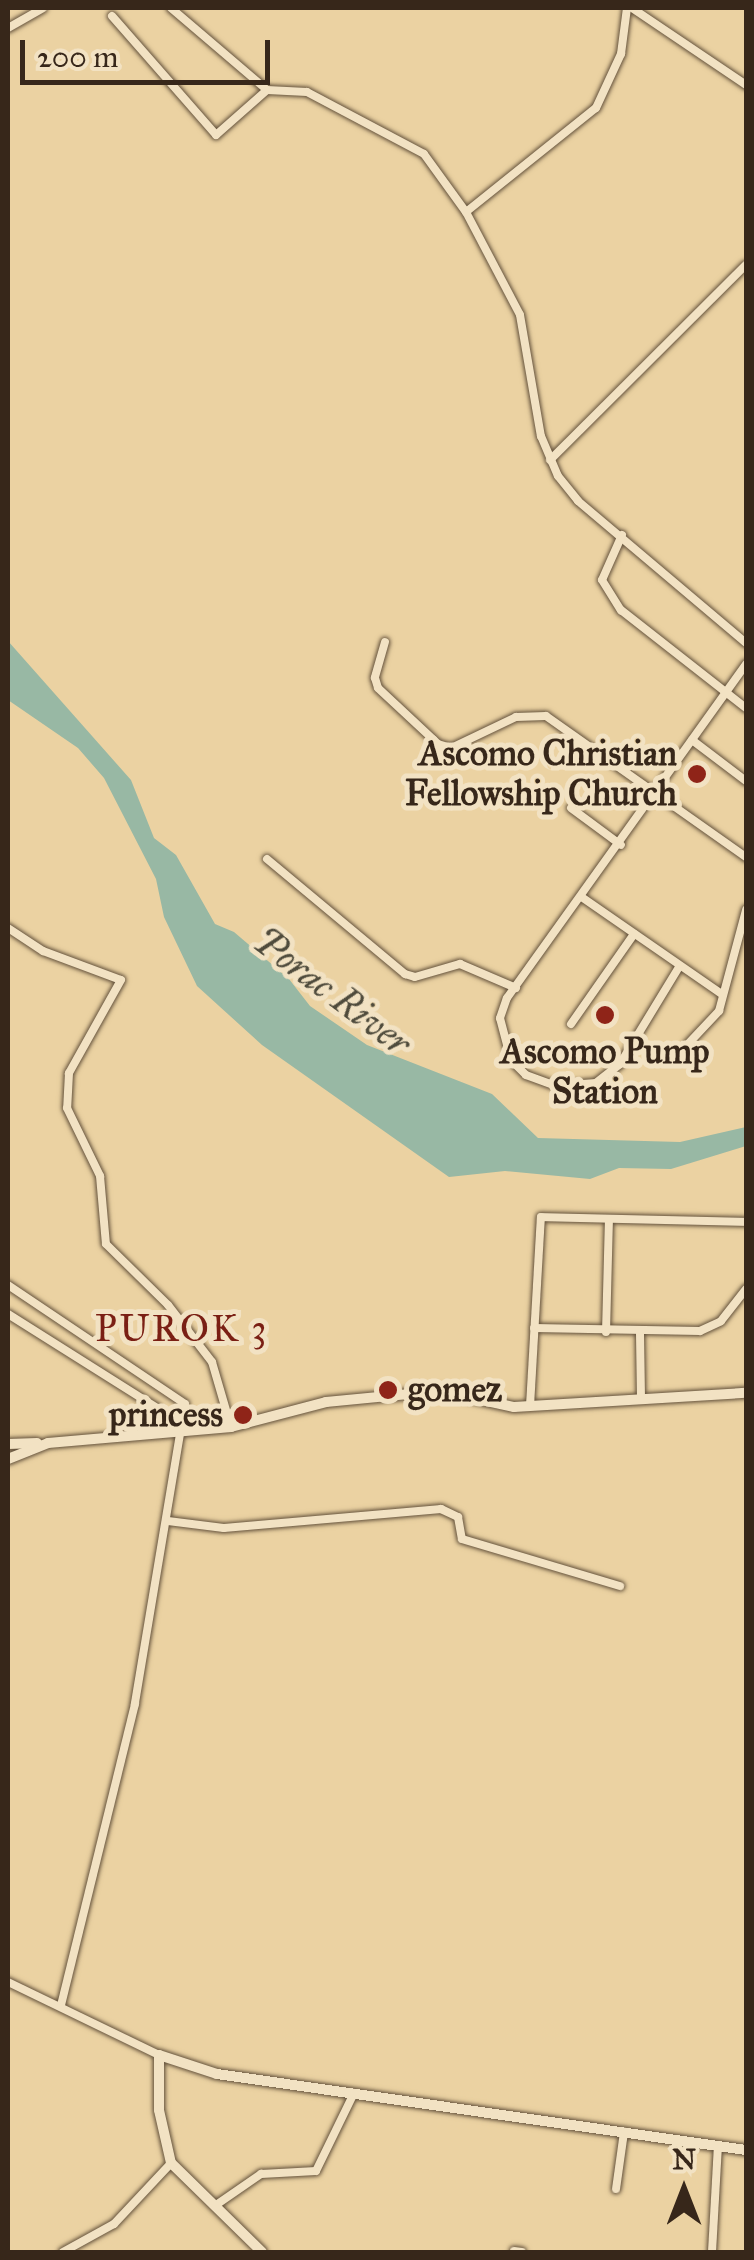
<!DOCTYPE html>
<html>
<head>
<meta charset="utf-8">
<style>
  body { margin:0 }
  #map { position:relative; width:754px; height:2260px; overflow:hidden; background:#ebd2a2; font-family:"IM FELL Great Primer",serif }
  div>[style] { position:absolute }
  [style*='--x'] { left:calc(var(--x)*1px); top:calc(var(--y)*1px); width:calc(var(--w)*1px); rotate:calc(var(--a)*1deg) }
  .water>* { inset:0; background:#98b8a4 }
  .roads { filter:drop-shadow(0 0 2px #64523c) drop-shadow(0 0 2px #64523c) }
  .street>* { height:8px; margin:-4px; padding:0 4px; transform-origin:4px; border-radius:4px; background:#f2e2c3 }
  .secondary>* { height:10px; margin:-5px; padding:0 5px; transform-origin:5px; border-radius:5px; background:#f2e2c3 }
  .dots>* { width:28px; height:28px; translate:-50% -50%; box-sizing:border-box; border:5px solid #f2e2c3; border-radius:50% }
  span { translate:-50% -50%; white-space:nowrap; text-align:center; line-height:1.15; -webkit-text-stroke:10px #f2e2c3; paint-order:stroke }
  .poi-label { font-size:35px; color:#37271a; font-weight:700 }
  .right { translate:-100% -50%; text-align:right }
  .left { translate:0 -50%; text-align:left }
  .water-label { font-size:38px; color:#4f4b3c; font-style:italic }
  .neighbourhood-label { font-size:38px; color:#7a1f14; letter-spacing:2.5px }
  .frame { position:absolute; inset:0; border:10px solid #37271a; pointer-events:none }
  .north { position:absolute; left:634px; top:2140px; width:100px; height:100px; -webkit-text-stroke:8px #f2e2c3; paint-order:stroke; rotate:0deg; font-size:28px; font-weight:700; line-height:40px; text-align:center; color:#37271a }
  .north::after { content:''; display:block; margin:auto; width:35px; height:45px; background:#37271a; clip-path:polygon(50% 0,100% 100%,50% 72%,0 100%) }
  .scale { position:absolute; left:20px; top:40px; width:250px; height:45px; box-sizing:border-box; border:5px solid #37271a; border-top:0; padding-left:12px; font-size:30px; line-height:35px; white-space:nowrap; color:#37271a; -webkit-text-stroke:8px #f2e2c3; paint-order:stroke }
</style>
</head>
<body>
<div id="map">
  <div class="water">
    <i style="clip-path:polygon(8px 641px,131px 780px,154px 838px,176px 855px,215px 924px,234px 932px,289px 979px,310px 1006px,367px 1045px,492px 1094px,538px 1138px,680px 1142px,746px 1127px,746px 1146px,671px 1169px,619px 1168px,590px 1179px,505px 1171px,449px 1177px,262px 1045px,197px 986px,164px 917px,156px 879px,104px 778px,78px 748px,8px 700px)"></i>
  </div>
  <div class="roads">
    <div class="street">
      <i style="--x:171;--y:8;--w:126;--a:40.5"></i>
      <i style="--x:267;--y:90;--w:40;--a:2.9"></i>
      <i style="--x:307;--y:92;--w:132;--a:27.9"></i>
      <i style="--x:424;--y:154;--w:72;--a:54.1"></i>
      <i style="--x:466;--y:212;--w:116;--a:62.3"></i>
      <i style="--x:520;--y:315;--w:123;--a:80.2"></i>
      <i style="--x:541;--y:436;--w:43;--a:67"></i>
      <i style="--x:558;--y:476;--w:32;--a:51"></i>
      <i style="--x:578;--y:501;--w:220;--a:40.2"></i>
      <i style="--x:632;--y:8;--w:138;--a:34"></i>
      <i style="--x:112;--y:16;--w:158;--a:48.8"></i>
      <i style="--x:216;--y:135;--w:68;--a:-41.4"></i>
      <i style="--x:8;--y:28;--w:40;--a:-29.7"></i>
      <i style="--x:466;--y:212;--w:166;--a:-38.7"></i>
      <i style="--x:596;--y:108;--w:60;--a:-65.2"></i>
      <i style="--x:621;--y:54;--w:46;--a:-82.6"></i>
      <i style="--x:550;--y:460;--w:276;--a:-44.9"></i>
      <i style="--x:622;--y:535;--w:49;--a:114"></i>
      <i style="--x:602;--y:580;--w:36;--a:58"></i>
      <i style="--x:621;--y:610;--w:159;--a:38.1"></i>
      <i style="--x:385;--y:642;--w:37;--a:106"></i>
      <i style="--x:375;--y:678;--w:10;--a:73"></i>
      <i style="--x:378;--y:688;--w:82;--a:43"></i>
      <i style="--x:438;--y:744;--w:14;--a:17"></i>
      <i style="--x:451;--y:748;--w:72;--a:-25.5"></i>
      <i style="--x:516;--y:717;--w:30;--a:-2"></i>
      <i style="--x:546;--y:716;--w:245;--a:35.2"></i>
      <i style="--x:692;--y:740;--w:68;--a:37.2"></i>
      <i style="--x:571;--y:808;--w:62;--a:36.5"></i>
      <i style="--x:267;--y:859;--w:180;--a:39.8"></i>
      <i style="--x:405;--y:974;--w:10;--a:17"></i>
      <i style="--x:415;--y:977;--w:47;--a:-16.1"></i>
      <i style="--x:460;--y:964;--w:61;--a:23.2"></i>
      <i style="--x:583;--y:898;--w:170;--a:34.7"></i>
      <i style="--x:8;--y:928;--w:42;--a:33.3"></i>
      <i style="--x:43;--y:951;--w:83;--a:20.4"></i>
      <i style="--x:121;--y:980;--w:107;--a:119.2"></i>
      <i style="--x:69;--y:1073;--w:35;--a:93"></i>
      <i style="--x:67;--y:1108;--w:76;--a:64.1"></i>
      <i style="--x:100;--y:1176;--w:68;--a:85"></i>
      <i style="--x:106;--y:1244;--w:87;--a:44.5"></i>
      <i style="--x:168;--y:1305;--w:72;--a:52.3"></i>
      <i style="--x:212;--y:1362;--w:68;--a:73.7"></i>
      <i style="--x:679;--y:967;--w:114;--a:121.3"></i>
      <i style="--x:620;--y:1064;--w:31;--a:142"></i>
      <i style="--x:596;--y:1083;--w:40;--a:175.7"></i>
      <i style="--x:556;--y:1086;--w:32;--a:-160"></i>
      <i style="--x:526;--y:1075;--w:21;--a:-135"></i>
      <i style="--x:511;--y:1060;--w:43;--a:-104.7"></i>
      <i style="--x:500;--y:1018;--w:21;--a:-71"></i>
      <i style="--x:507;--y:998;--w:411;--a:-54.4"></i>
      <i style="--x:571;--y:1024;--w:110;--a:-55"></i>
      <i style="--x:687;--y:1045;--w:47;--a:-46.7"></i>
      <i style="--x:719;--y:1011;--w:105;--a:-75"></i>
      <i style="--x:8;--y:1285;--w:213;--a:33.9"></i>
      <i style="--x:185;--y:1404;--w:304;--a:99.5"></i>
      <i style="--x:135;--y:1704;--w:311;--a:103.8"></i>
      <i style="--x:8;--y:1314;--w:176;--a:32.2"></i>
      <i style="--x:157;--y:1408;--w:25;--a:85"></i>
      <i style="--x:534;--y:1328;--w:166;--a:1"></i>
      <i style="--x:700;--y:1331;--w:23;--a:-25"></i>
      <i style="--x:721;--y:1321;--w:41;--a:-52"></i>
      <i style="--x:606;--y:1332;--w:111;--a:-88.5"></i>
      <i style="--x:640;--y:1334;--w:65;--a:89.1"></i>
      <i style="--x:530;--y:1406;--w:189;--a:-86.7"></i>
      <i style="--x:541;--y:1217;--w:205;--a:1.4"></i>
      <i style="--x:168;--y:1521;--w:56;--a:7.1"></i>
      <i style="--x:224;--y:1528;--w:218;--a:-5"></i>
      <i style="--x:441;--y:1509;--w:19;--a:25"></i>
      <i style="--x:458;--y:1517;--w:22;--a:80"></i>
      <i style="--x:462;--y:1539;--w:165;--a:16.6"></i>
      <i style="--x:8;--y:1982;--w:168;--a:25.8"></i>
      <i style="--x:616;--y:2189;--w:58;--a:-82"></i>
      <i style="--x:216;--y:2205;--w:55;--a:-34.6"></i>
      <i style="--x:261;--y:2174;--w:55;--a:-3.1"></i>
      <i style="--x:316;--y:2171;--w:87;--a:-64"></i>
      <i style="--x:514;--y:2251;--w:8;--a:7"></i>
      <i style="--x:63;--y:2252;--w:58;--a:-28.8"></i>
      <i style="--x:114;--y:2224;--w:83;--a:-46.9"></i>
      <i style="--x:712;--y:2252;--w:107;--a:-86.8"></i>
    </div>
    <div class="secondary">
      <i style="--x:8;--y:1444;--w:29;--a:-2"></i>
      <i style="--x:8;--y:1459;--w:43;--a:-21.8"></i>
      <i style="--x:48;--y:1443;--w:184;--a:-5"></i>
      <i style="--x:231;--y:1427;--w:98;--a:-14.7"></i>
      <i style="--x:326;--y:1402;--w:116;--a:-5.5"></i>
      <i style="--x:441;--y:1391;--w:75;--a:12.4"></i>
      <i style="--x:514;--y:1407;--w:232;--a:-3.5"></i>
      <i style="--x:262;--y:2252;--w:127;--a:-135.6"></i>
      <i style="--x:171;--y:2163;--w:54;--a:-102.8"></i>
      <i style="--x:159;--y:2110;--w:55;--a:-90"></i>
      <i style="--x:159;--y:2055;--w:61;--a:18.1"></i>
      <i style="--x:217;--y:2074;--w:534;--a:8.18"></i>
    </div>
  </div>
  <div class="dots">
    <i style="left:697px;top:774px;background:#8f2418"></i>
    <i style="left:605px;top:1015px;background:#8f2418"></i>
    <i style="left:388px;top:1390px;background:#8f2418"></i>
    <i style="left:243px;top:1415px;background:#8f2418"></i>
  </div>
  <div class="poi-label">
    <span class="right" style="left:677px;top:774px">Ascomo Christian<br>Fellowship Church</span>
    <span style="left:605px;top:1072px">Ascomo Pump<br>Station</span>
    <span class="left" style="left:408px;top:1390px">gomez</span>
    <span class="right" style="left:223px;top:1415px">princess</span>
  </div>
  <div class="water-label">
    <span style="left:332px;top:992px;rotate:37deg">Porac River</span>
  </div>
  <div class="neighbourhood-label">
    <span style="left:182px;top:1329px">PUROK 3</span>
  </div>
  <div class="frame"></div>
  <div class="north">N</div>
  <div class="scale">200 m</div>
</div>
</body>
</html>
